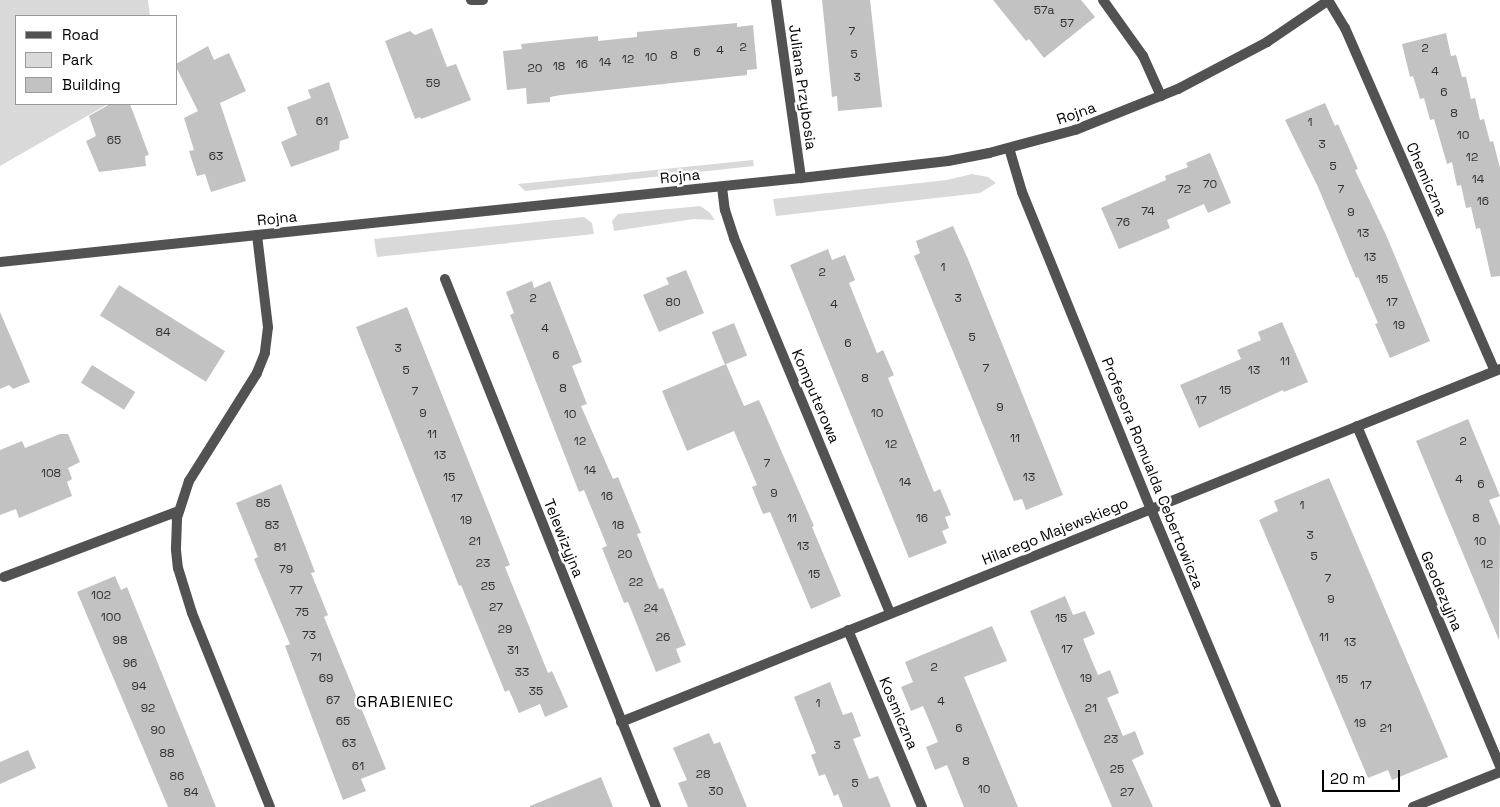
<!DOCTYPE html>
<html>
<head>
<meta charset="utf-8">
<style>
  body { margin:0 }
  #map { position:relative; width:1500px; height:807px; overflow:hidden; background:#fff; font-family:"Space Grotesk",sans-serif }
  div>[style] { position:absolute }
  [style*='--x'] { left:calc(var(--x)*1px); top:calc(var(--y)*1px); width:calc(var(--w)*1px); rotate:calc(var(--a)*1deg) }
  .green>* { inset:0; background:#d9d9d9 }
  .building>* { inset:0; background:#c2c2c2; transform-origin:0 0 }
  .service>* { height:10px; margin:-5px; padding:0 5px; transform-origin:5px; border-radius:5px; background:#525252 }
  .minor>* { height:10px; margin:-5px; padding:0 5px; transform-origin:5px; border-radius:5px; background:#525252 }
  .tertiary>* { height:10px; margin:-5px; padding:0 5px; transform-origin:5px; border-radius:5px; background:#525252 }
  span { translate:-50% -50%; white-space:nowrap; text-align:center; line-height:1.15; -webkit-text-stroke:5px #fff; paint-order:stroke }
  .number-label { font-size:12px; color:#303030 }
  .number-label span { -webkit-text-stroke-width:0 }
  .street-label { font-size:15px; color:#000 }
  .neighbourhood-label { font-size:16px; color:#000; letter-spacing:1px }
  .legend { position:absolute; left:15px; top:15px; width:162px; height:90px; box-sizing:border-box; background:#fff; border:1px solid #999; margin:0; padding:6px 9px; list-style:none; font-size:15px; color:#000 }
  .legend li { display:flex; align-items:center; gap:10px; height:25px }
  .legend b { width:25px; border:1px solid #999 }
  .scale { position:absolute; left:1322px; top:770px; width:78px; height:22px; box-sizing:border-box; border:2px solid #000; border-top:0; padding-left:6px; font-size:15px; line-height:18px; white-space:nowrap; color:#000; -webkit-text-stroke:4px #fff; paint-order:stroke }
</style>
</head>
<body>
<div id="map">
  <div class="green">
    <i style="clip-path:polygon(0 0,148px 0,150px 16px,16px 16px,16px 104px,108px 104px,0 166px)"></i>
    <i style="clip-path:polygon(753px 160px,754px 166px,525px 191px,518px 184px)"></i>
    <i style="clip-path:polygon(972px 174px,988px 177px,996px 183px,980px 193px,776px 216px,773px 199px,947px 180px)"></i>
    <i style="clip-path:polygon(700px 206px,709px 212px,715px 220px,694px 219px,614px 231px,612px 221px,618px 214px)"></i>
    <i style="clip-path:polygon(584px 217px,592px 223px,594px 234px,377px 257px,374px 239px)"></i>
  </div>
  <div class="building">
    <i style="clip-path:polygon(822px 0,870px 0,882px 107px,838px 111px,837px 96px,832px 97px)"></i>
    <i style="clip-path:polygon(993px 0,1081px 0,1095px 17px,1044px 58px,1029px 39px,1026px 41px)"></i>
    <i style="clip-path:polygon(737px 23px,737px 27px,753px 25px,757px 69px,747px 70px,747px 75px,561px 95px,550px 97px,550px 102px,527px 104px,526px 88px,507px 90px,503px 51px,522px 49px,521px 44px,598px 36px,598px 41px,637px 37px,637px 32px)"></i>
    <i style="clip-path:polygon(432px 28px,447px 67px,456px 64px,471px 100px,421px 119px,420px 117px,415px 119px,385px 41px,410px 31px,415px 35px)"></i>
    <i style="clip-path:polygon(1446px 33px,1451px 56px,1456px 55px,1462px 77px,1466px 77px,1471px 99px,1475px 98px,1480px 120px,1484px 119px,1490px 142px,1493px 141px,1500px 168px,1500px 276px,1491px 277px,1480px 228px,1476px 229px,1471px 207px,1466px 208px,1461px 185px,1457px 186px,1452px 162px,1447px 164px,1434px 119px,1430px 120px,1424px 98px,1420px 99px,1413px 76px,1410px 77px,1402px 44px)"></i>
    <i style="clip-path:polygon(208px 46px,214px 60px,229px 53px,246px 91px,220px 103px,246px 181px,211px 192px,205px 174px,197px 176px,189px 151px,194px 150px,184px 118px,198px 111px,176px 67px,176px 64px)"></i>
    <i style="clip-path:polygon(329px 82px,349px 138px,340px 141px,339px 150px,291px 167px,281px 142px,297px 135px,287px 107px,311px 98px,308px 90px)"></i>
    <i style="clip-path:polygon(1325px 103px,1335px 126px,1338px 124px,1358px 169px,1355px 170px,1387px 237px,1430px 341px,1390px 358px,1375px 324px,1378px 323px,1358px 277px,1356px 278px,1318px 187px,1285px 120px)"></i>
    <i style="clip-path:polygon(110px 104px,130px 104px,149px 155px,145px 156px,146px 166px,99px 172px,86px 141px,96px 136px,89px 116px)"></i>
    <i style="clip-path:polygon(1210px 153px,1231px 203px,1208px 213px,1204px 204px,1167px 220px,1170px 228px,1119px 249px,1101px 208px,1166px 180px,1165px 176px,1188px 167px,1186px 163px)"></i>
    <i style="clip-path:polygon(953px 226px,968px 259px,1063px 495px,1026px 510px,1022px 499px,1014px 501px,914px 256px,920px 253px,916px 241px)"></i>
    <i style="clip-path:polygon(828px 249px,832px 260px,845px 255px,855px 280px,849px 283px,877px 353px,883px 350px,894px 375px,888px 378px,934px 492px,940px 489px,951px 515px,945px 517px,949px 528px,942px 531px,947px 543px,909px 558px,790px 265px)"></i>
    <i style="clip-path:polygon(686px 270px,704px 313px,659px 332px,643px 295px,669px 284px,666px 278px)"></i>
    <i style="clip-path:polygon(532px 281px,534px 288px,550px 281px,582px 362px,572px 366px,587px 404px,581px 406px,613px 479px,618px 477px,641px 533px,637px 534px,659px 589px,663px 588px,686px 645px,676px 649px,681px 662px,656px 672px,628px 602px,624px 603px,602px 548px,607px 546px,584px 490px,579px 492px,510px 315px,514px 313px,506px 292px)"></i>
    <i style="left:119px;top:285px;width:125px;height:36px;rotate:32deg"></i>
    <i style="clip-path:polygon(407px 307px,510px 565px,505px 567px,548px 673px,552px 671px,568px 707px,545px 717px,540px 704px,519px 713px,509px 690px,505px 692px,461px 585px,459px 586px,356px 327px)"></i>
    <i style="clip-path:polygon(0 312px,30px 382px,13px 389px,9px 385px,0 389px)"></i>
    <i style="clip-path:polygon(1282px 322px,1308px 382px,1284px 392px,1283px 390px,1199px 428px,1180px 385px,1241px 359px,1237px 350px,1261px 340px,1258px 332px)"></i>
    <i style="left:734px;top:323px;width:35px;height:24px;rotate:68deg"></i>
    <i style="clip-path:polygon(726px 364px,744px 406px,759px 400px,814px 526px,812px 527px,841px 596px,811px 609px,770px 512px,763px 514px,752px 487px,757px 485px,734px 431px,687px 451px,662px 391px)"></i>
    <i style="left:92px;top:365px;width:51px;height:21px;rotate:32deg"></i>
    <i style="clip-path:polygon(1468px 419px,1500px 496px,1489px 500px,1500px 526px,1499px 640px,1416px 441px)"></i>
    <i style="clip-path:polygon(60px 434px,68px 434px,80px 462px,68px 468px,72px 479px,67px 482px,72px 496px,19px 518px,16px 509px,0 515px,0 450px,22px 441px,25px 448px)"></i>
    <i style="clip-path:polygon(1329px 478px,1448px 757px,1392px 780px,1388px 770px,1368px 778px,1259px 520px,1278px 511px,1274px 501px)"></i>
    <i style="clip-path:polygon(281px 484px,315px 572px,311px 573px,328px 615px,324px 617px,386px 769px,361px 779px,366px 791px,343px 800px,285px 646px,290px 644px,254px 559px,258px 557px,236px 503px)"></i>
    <i style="clip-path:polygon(115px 576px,121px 590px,127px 587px,216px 807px,168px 807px,77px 592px)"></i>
    <i style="clip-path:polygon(1065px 596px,1073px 615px,1085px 611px,1095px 634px,1083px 639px,1098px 675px,1110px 670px,1119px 693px,1107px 698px,1123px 736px,1135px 731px,1144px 754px,1132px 760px,1153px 807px,1112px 807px,1062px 689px,1030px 611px)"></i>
    <i style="clip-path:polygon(992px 626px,1007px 661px,964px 677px,1018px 807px,964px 807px,947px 765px,935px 770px,926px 747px,938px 742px,923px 706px,911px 711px,901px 687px,913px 682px,905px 662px)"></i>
    <i style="clip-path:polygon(830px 682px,843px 715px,852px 712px,861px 736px,853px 739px,869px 779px,878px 776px,891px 807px,843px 807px,838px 794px,834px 796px,825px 774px,819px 776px,811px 755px,816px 753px,794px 697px)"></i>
    <i style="clip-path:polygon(709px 733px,714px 744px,720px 742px,747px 807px,688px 807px,678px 783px,687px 780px,673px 748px)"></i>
    <i style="clip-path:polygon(28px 750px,36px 768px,0 784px,0 762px)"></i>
    <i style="clip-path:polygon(601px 777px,613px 807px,530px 807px,530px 806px)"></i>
  </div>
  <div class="service">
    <i style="--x:1103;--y:0;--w:69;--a:54.5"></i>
    <i style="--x:1143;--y:56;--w:44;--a:65.8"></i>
    <i style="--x:4;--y:577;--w:187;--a:-20.7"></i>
  </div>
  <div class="minor">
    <i style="--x:471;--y:0;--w:12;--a:0"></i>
    <i style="--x:776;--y:0;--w:180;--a:82"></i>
    <i style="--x:1328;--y:0;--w:33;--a:59"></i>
    <i style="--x:1345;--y:28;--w:374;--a:66.4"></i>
    <i style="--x:1009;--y:148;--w:46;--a:73.5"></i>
    <i style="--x:1022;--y:192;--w:342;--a:67.9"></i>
    <i style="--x:1151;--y:509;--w:323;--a:67.2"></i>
    <i style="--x:722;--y:187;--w:23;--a:83"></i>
    <i style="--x:725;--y:210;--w:29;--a:72"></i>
    <i style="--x:734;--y:238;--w:406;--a:67.4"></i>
    <i style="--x:257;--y:235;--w:93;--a:83.2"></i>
    <i style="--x:268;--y:327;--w:26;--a:97"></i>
    <i style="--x:265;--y:353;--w:22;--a:112"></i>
    <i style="--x:257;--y:373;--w:128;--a:122.2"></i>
    <i style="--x:189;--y:481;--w:40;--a:108"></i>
    <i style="--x:177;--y:519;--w:31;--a:92"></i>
    <i style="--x:176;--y:550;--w:18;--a:84"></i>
    <i style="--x:178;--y:568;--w:47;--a:72.7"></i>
    <i style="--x:192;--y:613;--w:209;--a:68.1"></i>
    <i style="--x:445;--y:279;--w:569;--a:68.22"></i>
    <i style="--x:1357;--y:426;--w:370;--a:67.2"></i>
    <i style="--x:848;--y:630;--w:192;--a:67.3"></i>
    <i style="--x:621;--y:722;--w:947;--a:-21.88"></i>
    <i style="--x:1413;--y:807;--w:94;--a:-21.9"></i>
  </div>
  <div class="tertiary">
    <i style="--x:0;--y:262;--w:805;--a:-5.99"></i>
    <i style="--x:801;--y:178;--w:148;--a:-6.6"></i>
    <i style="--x:948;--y:161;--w:42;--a:-11"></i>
    <i style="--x:989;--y:153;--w:89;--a:-15"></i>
    <i style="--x:1075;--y:130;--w:111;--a:-21.7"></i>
    <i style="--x:1178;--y:89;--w:101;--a:-27.8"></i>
    <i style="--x:1267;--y:42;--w:75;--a:-34.1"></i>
  </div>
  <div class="number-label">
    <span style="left:1044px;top:11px">57a</span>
    <span style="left:1067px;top:24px">57</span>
    <span style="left:852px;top:32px">7</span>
    <span style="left:743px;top:48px">2</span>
    <span style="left:1425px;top:49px">2</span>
    <span style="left:720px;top:51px">4</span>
    <span style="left:697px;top:53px">6</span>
    <span style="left:854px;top:55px">5</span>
    <span style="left:674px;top:56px">8</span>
    <span style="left:651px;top:58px">10</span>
    <span style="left:628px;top:60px">12</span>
    <span style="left:605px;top:63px">14</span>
    <span style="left:582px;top:65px">16</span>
    <span style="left:559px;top:67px">18</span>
    <span style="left:535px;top:69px">20</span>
    <span style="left:1435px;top:72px">4</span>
    <span style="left:857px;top:78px">3</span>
    <span style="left:433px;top:84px">59</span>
    <span style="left:1444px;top:93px">6</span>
    <span style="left:1454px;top:114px">8</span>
    <span style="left:322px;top:122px">61</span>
    <span style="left:1310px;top:123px">1</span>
    <span style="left:1463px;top:136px">10</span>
    <span style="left:114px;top:141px">65</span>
    <span style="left:1322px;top:145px">3</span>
    <span style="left:216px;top:157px">63</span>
    <span style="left:1472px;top:158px">12</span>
    <span style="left:1333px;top:167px">5</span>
    <span style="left:1478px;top:180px">14</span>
    <span style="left:1210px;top:185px">70</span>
    <span style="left:1184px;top:190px">72</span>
    <span style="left:1341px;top:190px">7</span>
    <span style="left:1483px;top:202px">16</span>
    <span style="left:1148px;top:212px">74</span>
    <span style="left:1351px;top:213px">9</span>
    <span style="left:1123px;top:223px">76</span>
    <span style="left:1363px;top:234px">13</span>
    <span style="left:1370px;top:258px">13</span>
    <span style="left:943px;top:268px">1</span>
    <span style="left:822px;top:273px">2</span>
    <span style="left:1382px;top:280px">15</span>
    <span style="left:533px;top:299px">2</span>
    <span style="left:958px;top:299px">3</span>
    <span style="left:673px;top:303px">80</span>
    <span style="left:1392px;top:303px">17</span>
    <span style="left:834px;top:305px">4</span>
    <span style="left:1399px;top:326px">19</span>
    <span style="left:545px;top:329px">4</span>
    <span style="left:163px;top:333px">84</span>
    <span style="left:972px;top:338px">5</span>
    <span style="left:848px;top:344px">6</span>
    <span style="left:398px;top:349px">3</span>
    <span style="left:556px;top:356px">6</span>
    <span style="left:1285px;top:362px">11</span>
    <span style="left:986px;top:369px">7</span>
    <span style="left:406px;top:371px">5</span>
    <span style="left:1254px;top:371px">13</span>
    <span style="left:865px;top:379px">8</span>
    <span style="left:563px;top:389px">8</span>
    <span style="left:1225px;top:391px">15</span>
    <span style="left:415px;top:392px">7</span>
    <span style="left:1201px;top:401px">17</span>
    <span style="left:1000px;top:408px">9</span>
    <span style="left:423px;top:414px">9</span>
    <span style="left:877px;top:414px">10</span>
    <span style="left:570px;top:415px">10</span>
    <span style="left:432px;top:435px">11</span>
    <span style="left:1015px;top:439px">11</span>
    <span style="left:580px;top:442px">12</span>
    <span style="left:1463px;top:442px">2</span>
    <span style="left:891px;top:445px">12</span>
    <span style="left:440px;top:456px">13</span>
    <span style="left:767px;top:464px">7</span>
    <span style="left:590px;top:471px">14</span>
    <span style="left:51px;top:474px">108</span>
    <span style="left:449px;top:478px">15</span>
    <span style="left:1029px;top:478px">13</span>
    <span style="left:1459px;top:480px">4</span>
    <span style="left:905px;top:483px">14</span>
    <span style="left:1481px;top:485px">6</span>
    <span style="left:774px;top:494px">9</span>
    <span style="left:607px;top:497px">16</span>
    <span style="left:457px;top:499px">17</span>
    <span style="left:263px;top:504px">85</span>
    <span style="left:1302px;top:506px">1</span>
    <span style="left:792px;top:519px">11</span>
    <span style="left:922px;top:519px">16</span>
    <span style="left:1476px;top:519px">8</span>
    <span style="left:466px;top:521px">19</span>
    <span style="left:272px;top:526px">83</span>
    <span style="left:618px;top:526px">18</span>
    <span style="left:1310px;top:536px">3</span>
    <span style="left:475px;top:542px">21</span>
    <span style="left:1480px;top:542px">10</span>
    <span style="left:803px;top:547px">13</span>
    <span style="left:280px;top:548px">81</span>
    <span style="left:625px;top:555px">20</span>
    <span style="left:1314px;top:557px">5</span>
    <span style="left:483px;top:564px">23</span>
    <span style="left:1487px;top:565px">12</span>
    <span style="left:286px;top:570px">79</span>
    <span style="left:814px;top:575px">15</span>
    <span style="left:1328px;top:579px">7</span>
    <span style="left:636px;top:583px">22</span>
    <span style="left:488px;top:587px">25</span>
    <span style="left:296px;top:591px">77</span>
    <span style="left:101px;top:596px">102</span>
    <span style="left:1331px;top:600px">9</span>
    <span style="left:496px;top:608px">27</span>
    <span style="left:651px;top:609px">24</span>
    <span style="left:302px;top:613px">75</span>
    <span style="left:111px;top:618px">100</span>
    <span style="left:1061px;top:619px">15</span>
    <span style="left:505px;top:630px">29</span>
    <span style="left:309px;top:636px">73</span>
    <span style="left:663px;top:638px">26</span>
    <span style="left:1324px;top:638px">11</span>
    <span style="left:120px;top:641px">98</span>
    <span style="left:1350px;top:643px">13</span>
    <span style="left:1067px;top:650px">17</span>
    <span style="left:513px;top:651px">31</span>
    <span style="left:316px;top:658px">71</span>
    <span style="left:130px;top:664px">96</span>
    <span style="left:934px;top:668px">2</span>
    <span style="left:522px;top:673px">33</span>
    <span style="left:326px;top:679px">69</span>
    <span style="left:1086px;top:679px">19</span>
    <span style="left:1342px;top:680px">15</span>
    <span style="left:1366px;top:686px">17</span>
    <span style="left:139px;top:687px">94</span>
    <span style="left:536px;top:692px">35</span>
    <span style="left:333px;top:701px">67</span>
    <span style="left:941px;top:702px">4</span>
    <span style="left:818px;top:704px">1</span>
    <span style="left:148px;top:709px">92</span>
    <span style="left:1091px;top:709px">21</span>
    <span style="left:343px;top:722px">65</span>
    <span style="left:1360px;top:724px">19</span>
    <span style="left:959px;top:729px">6</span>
    <span style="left:1386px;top:729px">21</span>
    <span style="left:158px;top:731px">90</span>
    <span style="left:1111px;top:740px">23</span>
    <span style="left:349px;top:744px">63</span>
    <span style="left:837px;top:746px">3</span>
    <span style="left:167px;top:754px">88</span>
    <span style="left:966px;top:762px">8</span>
    <span style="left:358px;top:767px">61</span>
    <span style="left:1117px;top:770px">25</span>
    <span style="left:703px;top:775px">28</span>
    <span style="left:177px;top:777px">86</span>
    <span style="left:855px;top:784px">5</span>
    <span style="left:984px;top:790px">10</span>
    <span style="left:716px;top:792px">30</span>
    <span style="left:191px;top:793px">84</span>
    <span style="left:1127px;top:793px">27</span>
  </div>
  <div class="street-label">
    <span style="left:803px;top:87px;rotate:82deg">Juliana Przybosia</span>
    <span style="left:1076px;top:113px;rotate:-19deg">Rojna</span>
    <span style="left:680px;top:176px;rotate:-6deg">Rojna</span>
    <span style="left:1427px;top:179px;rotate:66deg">Chemiczna</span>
    <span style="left:277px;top:218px;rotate:-6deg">Rojna</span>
    <span style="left:816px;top:396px;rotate:67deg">Komputerowa</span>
    <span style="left:1153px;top:473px;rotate:68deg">Profesora Romualda Cebertowicza</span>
    <span style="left:1055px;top:531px;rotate:-22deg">Hilarego Majewskiego</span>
    <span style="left:564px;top:538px;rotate:68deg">Telewizyjna</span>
    <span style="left:1442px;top:591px;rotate:67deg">Geodezyjna</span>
    <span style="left:899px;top:713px;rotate:67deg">Kosmiczna</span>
  </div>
  <div class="neighbourhood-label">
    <span style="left:405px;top:702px">GRABIENIEC</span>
  </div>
  <ul class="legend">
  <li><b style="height:6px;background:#525252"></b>Road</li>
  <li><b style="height:14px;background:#d9d9d9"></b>Park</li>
  <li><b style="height:14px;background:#c2c2c2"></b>Building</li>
  </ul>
  <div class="scale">20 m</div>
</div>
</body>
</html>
